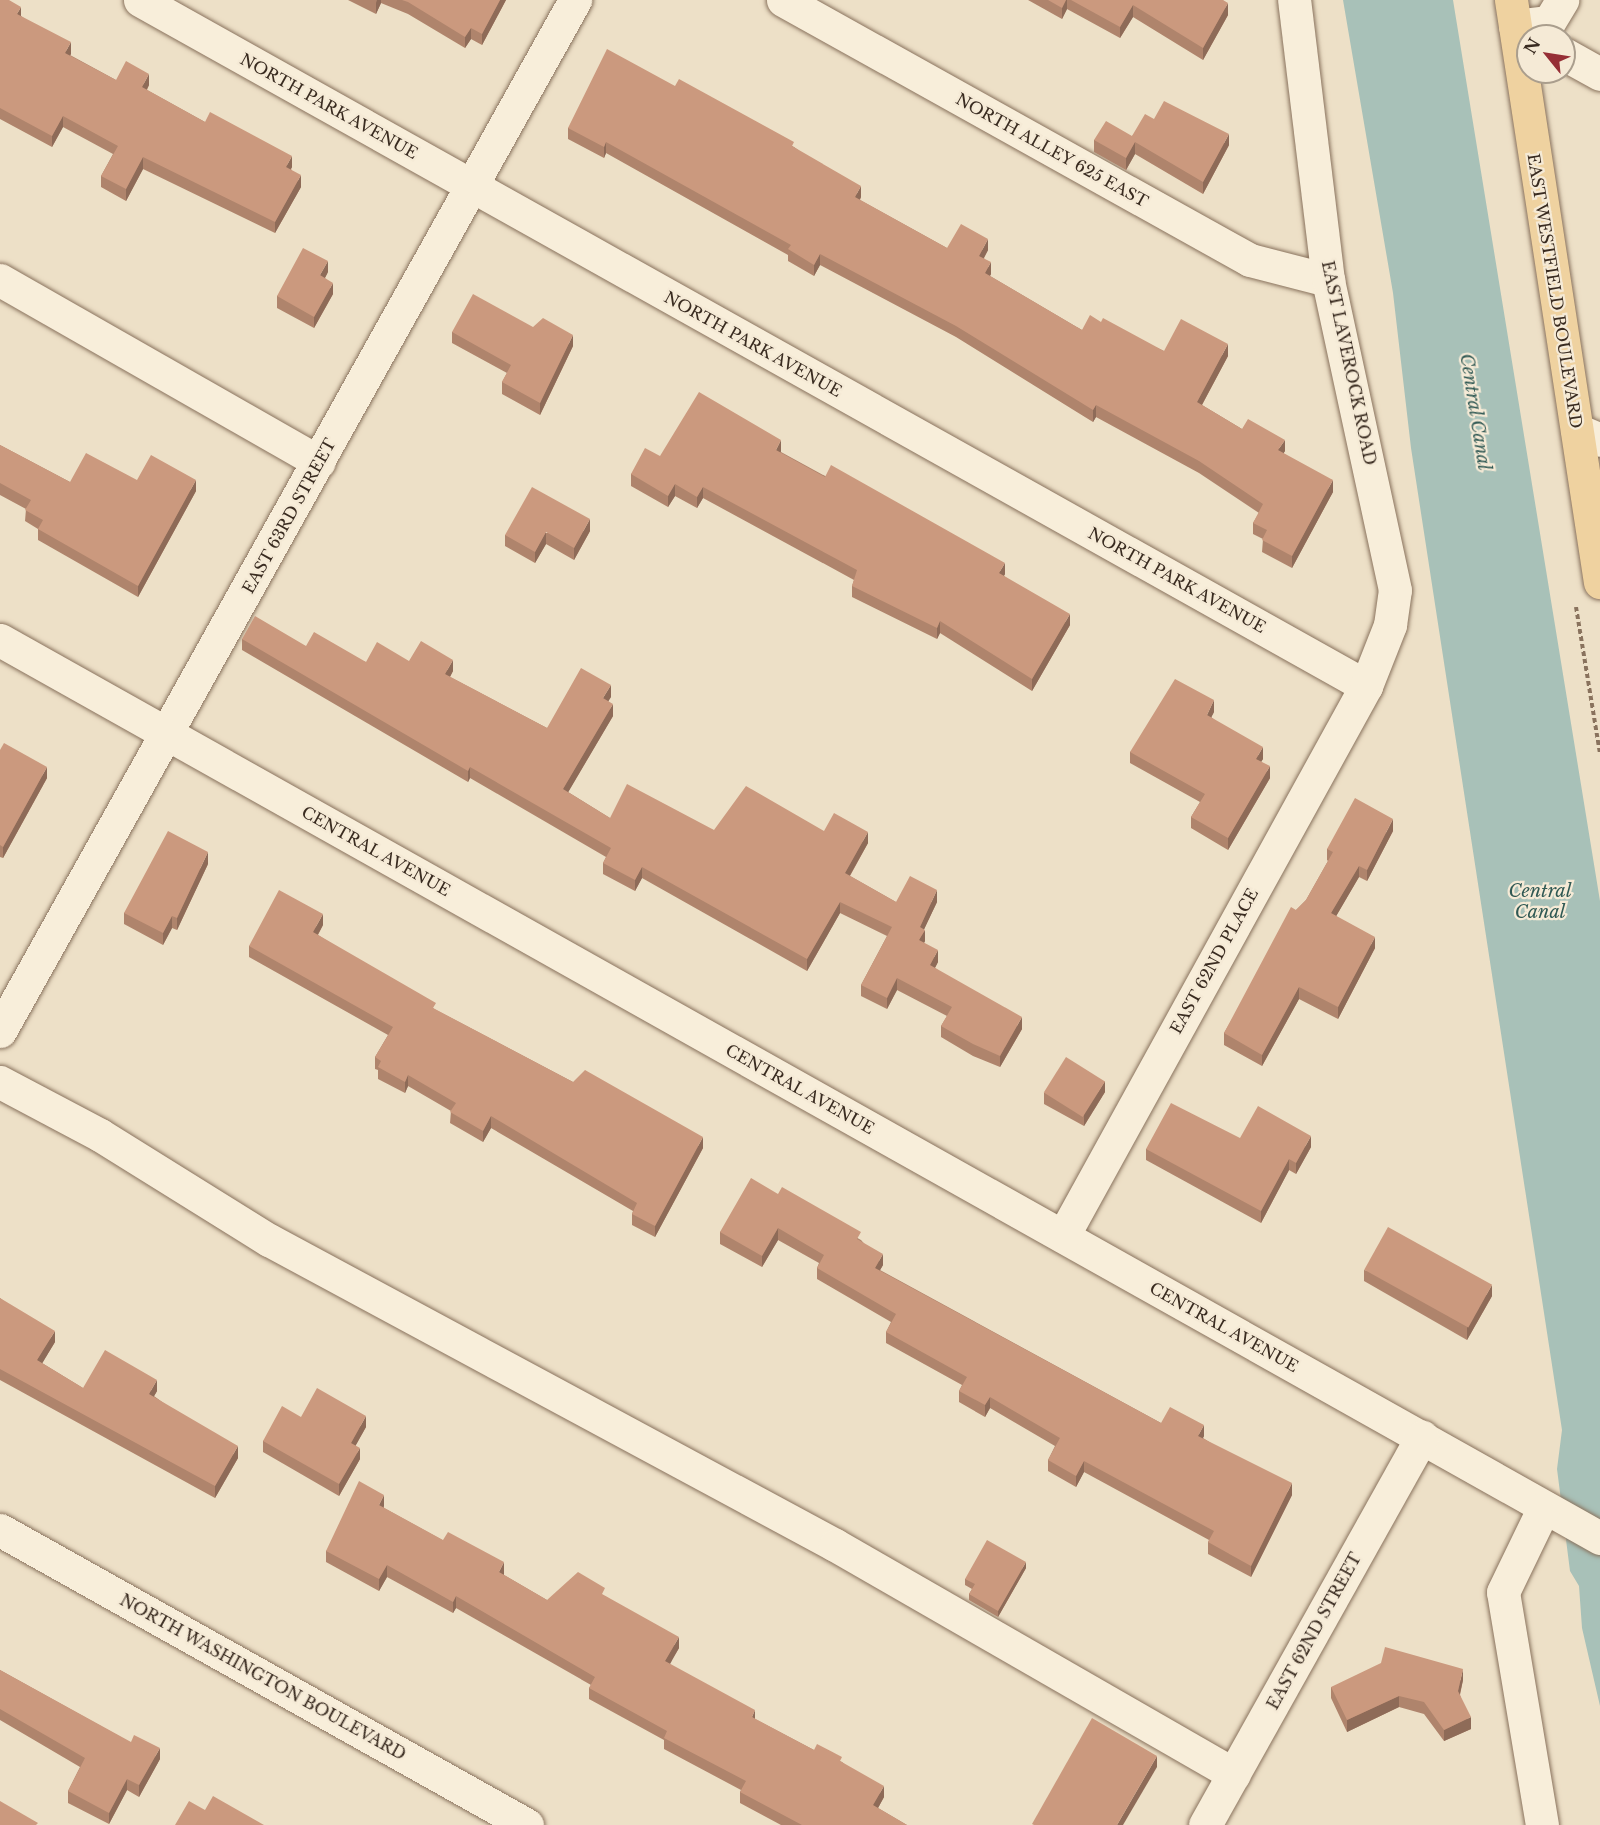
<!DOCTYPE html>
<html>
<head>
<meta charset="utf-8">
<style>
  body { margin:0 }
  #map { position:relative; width:1600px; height:1825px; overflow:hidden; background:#ede0c7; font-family:"Libre Baskerville",serif }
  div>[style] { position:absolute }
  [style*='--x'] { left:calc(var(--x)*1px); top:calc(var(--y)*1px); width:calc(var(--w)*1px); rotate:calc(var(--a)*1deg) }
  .water>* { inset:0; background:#a8c1b8 }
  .path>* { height:4px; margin-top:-2px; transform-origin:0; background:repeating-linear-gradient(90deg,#89725d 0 4.5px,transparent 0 7.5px) }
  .roads { filter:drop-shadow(0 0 2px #89725d) drop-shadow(0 0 2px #89725d) }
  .minor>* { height:33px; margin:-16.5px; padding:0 16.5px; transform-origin:16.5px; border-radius:16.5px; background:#f8eeda }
  .major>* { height:33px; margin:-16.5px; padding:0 16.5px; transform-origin:16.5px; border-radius:16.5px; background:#efd2a0 }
  .wall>* { inset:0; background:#af846c }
  .shaded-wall>* { inset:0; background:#8e6b58 }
  .building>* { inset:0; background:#cb997e; transform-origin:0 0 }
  span { translate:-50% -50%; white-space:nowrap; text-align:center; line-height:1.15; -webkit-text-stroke:4.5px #f5ead6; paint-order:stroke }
  .street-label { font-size:16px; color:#392b20 }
  .water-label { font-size:18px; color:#305954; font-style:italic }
  .north { position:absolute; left:1516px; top:24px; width:60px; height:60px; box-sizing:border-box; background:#f5ead6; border:2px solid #aa9e8d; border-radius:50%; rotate:300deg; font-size:16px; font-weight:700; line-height:24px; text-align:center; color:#392b20 }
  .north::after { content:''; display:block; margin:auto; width:21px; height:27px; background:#962e35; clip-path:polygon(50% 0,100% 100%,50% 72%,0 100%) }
</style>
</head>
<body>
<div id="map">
  <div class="water">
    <i style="clip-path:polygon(1343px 0,1453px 0,1600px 901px,1600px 1706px,1582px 1628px,1579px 1586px,1570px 1571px,1557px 1469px,1562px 1430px,1411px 448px,1393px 293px)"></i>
  </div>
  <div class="path">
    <i style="--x:1576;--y:607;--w:149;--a:80.7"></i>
  </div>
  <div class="roads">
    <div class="minor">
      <i style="--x:140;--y:0;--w:1405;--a:29.23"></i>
      <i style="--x:783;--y:0;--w:534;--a:29.11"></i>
      <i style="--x:1250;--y:260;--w:81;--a:14.4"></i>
      <i style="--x:1515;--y:26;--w:34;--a:-7"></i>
      <i style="--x:1549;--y:22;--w:26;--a:-59"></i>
      <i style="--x:1564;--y:54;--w:41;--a:29.1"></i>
      <i style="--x:0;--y:280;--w:367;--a:29.7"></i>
      <i style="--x:1577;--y:430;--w:25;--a:23"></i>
      <i style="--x:0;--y:640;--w:1835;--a:29.3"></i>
      <i style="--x:0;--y:1031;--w:1181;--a:-60.85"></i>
      <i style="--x:0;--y:1082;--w:113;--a:27.9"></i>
      <i style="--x:100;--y:1135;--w:199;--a:31.9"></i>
      <i style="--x:269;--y:1240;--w:643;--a:28.32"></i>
      <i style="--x:835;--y:1545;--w:460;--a:29.9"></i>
      <i style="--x:1063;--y:1236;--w:628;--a:-61.15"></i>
      <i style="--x:1366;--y:686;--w:66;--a:-68.5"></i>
      <i style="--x:1390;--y:625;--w:35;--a:-82"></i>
      <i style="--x:1395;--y:590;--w:317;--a:-102.2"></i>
      <i style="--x:1328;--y:280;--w:282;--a:-96.9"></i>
      <i style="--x:0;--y:1530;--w:604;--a:29.24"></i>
      <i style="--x:1205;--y:1825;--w:445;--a:-60.8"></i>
      <i style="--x:1542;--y:1825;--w:236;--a:-99.5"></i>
      <i style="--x:1503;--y:1592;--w:94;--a:-64.2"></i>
    </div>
    <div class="major">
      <i style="--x:1511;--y:0;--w:589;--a:81.31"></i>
    </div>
  </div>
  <div class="wall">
    <i style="clip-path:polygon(0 0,71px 54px,70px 55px,116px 80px,149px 85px,147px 90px,205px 122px,292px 167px,291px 169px,301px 187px,275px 233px,143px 169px,126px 201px,101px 187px,101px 176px,113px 154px,63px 127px,52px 147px,0 119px)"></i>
    <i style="clip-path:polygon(348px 0,506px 0,482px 45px,471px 39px,465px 48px,408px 14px,381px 3px,376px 14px)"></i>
    <i style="clip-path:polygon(1028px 0,1223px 0,1228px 15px,1203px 60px,1133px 17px,1120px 38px,1067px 9px,1062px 19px)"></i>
    <i style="clip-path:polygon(675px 86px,794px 147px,861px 197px,860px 200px,947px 248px,988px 250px,984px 258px,991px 274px,990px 276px,1082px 330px,1101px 322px,1164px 351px,1228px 356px,1202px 405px,1242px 429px,1285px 451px,1283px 453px,1333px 492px,1292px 568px,1262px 552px,1263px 539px,1253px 534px,1253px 523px,1259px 513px,1199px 473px,1096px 417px,1093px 422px,956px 337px,820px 265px,814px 276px,788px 261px,788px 255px,606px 153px,604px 158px,568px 139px,568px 128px)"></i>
    <i style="clip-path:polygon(1154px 119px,1229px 145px,1203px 194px,1135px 154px,1126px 170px,1094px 152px,1094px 140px,1132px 136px)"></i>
    <i style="clip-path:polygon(328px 272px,325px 278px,333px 294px,314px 328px,277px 308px,277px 296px)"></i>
    <i style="clip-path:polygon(533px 327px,573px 346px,540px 415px,502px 394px,502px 382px,507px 373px,452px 343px,452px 332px)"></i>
    <i style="clip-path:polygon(0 445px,70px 482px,137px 480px,196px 491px,138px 597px,38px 540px,38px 529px,25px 521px,26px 509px,0 495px)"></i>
    <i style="clip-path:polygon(781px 451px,781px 452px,1005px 574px,1004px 576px,1070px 625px,1032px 691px,940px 633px,937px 639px,852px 597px,852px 586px,854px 580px,703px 498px,697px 508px,675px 496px,668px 507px,631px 486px,631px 474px,660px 456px)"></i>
    <i style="clip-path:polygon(590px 531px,574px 560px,546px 544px,535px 563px,505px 546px,505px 535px)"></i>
    <i style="clip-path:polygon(242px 639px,306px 646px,366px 662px,409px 661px,453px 671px,450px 677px,547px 728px,611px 697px,608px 701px,613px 716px,568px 792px,610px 818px,714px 830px,824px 831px,868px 843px,850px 876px,896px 902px,937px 902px,924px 929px,925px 941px,924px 943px,938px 962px,935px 968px,1022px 1029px,1000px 1067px,973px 1056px,941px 1037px,941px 1026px,947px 1016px,897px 990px,887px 1009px,861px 996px,861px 985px,887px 936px,840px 913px,807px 971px,642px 878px,635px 891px,603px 874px,603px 863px,606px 857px,470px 778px,468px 782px,242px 650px)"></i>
    <i style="clip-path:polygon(1214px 712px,1211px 717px,1263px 759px,1261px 761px,1270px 778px,1228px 850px,1191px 828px,1191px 817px,1200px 802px,1130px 763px,1130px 752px)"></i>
    <i style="clip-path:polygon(0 750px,47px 778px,3px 858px,0 857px)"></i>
    <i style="clip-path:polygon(1393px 831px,1367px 881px,1359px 877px,1336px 916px,1375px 948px,1338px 1019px,1299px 999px,1262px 1066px,1224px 1045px,1224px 1033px,1296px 910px,1306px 900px,1328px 861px,1327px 860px,1327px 849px)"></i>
    <i style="clip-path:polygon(208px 864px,177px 930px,172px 928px,163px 945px,124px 924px,124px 913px)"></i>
    <i style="clip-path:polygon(323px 925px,318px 935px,436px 1010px,573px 1082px,703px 1148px,655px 1237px,632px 1225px,632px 1214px,633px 1211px,491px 1128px,483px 1142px,450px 1123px,451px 1111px,408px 1086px,405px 1093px,378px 1079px,378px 1070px,375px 1069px,375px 1057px,388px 1035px,249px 957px,249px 946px)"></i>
    <i style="clip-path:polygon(1105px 1092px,1084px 1126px,1044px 1104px,1044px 1093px)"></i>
    <i style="clip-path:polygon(1240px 1138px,1311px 1147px,1296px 1174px,1289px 1170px,1261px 1223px,1146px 1160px,1146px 1149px)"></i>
    <i style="clip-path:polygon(778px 1194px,861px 1240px,883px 1265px,880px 1270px,1161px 1423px,1204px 1436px,1203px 1438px,1292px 1495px,1251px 1577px,1208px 1554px,1208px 1542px,1209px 1540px,1084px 1472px,1076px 1487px,1048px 1471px,1048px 1460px,1055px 1446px,990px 1408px,985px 1417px,959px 1402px,959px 1391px,962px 1385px,886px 1343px,886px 1332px,891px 1322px,817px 1279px,817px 1268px,819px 1263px,778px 1240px,762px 1267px,720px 1244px,720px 1232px)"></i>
    <i style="clip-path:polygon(1364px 1270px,1492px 1296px,1467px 1340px,1364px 1281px)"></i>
    <i style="clip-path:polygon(0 1298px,55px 1342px,42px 1363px,83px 1388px,157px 1391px,154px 1396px,238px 1458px,215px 1498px,0 1380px)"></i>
    <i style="clip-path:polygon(301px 1417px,366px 1427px,355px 1446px,360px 1459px,339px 1496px,263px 1452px,263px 1441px)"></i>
    <i style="clip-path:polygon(384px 1506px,384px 1508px,504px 1574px,504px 1575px,547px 1600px,605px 1596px,679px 1648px,669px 1664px,755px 1719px,814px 1750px,842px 1762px,884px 1797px,878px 1808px,907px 1825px,781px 1825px,740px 1803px,740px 1792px,741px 1790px,664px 1749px,664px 1740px,589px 1699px,589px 1688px,591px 1685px,456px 1608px,453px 1613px,387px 1577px,379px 1591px,326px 1562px,326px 1551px)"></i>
    <i style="clip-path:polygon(1026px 1568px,998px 1617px,969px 1600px,969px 1594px,972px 1589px,965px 1585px,965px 1579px)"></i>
    <i style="clip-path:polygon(0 1670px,160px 1759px,139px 1797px,127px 1790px,109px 1824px,68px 1803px,68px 1791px,80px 1767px,0 1720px)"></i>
    <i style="clip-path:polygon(1463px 1680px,1460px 1695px,1471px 1729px,1444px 1741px,1424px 1714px,1399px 1707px,1347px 1732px,1331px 1698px,1331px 1687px)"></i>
  </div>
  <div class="shaded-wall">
    <i style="clip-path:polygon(377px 0,381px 0,381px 3px,376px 14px,376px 3px)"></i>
    <i style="clip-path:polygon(500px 0,506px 0,482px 45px,482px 34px)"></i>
    <i style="clip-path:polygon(1066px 0,1067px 0,1067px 9px,1062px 19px,1062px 8px)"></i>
    <i style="clip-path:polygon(1228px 3px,1228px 15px,1203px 60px,1203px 48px)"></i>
    <i style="clip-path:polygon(1133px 5px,1133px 17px,1120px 38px,1120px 27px)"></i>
    <i style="clip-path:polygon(21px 7px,21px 18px,17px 14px)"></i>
    <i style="clip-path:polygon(471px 28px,471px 39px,465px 48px,465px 37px)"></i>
    <i style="clip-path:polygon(71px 42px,71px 54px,65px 64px,65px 53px)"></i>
    <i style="clip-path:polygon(149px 74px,149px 85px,142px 98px,142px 87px)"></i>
    <i style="clip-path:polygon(63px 116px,63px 127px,52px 147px,52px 136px)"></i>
    <i style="clip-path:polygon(1229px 134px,1229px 145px,1203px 194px,1203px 182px)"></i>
    <i style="clip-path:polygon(606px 142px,606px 153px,604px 158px,604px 147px)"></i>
    <i style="clip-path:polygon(1135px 142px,1135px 154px,1126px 170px,1126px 158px)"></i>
    <i style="clip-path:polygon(292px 156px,292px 167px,286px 178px,286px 167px)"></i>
    <i style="clip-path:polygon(143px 157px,143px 169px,126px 201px,126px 189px)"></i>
    <i style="clip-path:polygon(301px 175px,301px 187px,275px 233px,275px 222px)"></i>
    <i style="clip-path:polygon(861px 186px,861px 197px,855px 208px,855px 197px)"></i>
    <i style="clip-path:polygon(988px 239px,988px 250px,979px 267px,979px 256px)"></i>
    <i style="clip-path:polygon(820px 254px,820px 265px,814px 276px,814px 265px)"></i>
    <i style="clip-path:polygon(328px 261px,328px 272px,320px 287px,320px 275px)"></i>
    <i style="clip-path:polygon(991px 262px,991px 274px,985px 285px,985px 273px)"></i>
    <i style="clip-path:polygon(333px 283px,333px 294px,314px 328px,314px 317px)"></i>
    <i style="clip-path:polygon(573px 335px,573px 346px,540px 415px,540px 403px)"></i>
    <i style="clip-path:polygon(1228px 344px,1228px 356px,1197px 414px,1197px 402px)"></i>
    <i style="clip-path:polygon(1096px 405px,1096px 417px,1093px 422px,1093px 410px)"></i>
    <i style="clip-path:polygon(781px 440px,781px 451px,776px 461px,776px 450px)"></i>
    <i style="clip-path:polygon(1285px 440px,1285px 451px,1278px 462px,1278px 450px)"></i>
    <i style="clip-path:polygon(196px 480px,196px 491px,138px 597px,138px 586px)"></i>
    <i style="clip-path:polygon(1333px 480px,1333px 492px,1292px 568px,1292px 556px)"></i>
    <i style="clip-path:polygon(675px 484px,675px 496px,668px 507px,668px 496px)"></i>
    <i style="clip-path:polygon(703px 487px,703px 498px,697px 508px,697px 497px)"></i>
    <i style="clip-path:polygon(590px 519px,590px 531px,574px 560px,574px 548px)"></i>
    <i style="clip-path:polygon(546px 532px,546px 544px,535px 563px,535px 552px)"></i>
    <i style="clip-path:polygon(1005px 563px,1005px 574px,999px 584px,999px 573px)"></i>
    <i style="clip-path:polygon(1070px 614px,1070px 625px,1032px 691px,1032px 679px)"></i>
    <i style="clip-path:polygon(940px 621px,940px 633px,937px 639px,937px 628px)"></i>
    <i style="clip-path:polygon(453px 660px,453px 671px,445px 686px,445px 674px)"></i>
    <i style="clip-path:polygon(611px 685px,611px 697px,603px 710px,603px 698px)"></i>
    <i style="clip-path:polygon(1214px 700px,1214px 712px,1207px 726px,1207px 715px)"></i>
    <i style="clip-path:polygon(613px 704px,613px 716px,563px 801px,563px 789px)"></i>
    <i style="clip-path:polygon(1263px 747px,1263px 759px,1256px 770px,1256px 759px)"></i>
    <i style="clip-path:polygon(1270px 766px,1270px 778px,1228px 850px,1228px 838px)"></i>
    <i style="clip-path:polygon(47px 767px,47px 778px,3px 858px,3px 847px)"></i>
    <i style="clip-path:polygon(470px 767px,470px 778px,468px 782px,468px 771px)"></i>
    <i style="clip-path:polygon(1393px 819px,1393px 831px,1367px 881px,1367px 870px)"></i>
    <i style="clip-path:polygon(868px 832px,868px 843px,845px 884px,845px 873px)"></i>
    <i style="clip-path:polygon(208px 852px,208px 864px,177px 930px,177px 918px)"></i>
    <i style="clip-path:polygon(1359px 866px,1359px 877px,1331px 925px,1331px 913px)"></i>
    <i style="clip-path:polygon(642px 867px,642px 878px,635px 891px,635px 880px)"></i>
    <i style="clip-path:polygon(937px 890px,937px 902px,920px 938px,920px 927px)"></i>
    <i style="clip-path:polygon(840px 902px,840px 913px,807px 971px,807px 959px)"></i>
    <i style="clip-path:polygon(323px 914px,323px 925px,313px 943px,313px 932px)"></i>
    <i style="clip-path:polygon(172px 916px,172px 928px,163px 945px,163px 933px)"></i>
    <i style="clip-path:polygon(925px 930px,925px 941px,919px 952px,919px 940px)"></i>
    <i style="clip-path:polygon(1375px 937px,1375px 948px,1338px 1019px,1338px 1007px)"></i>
    <i style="clip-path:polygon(938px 950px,938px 962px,930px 977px,930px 965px)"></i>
    <i style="clip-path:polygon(897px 978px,897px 990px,887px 1009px,887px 998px)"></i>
    <i style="clip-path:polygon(1299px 987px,1299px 999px,1262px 1066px,1262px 1055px)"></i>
    <i style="clip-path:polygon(1022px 1017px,1022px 1029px,1000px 1067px,1000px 1056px)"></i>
    <i style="clip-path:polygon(408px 1075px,408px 1086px,405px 1093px,405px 1082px)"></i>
    <i style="clip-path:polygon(1105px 1081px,1105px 1092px,1084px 1126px,1084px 1114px)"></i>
    <i style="clip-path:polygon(491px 1116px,491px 1128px,483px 1142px,483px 1131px)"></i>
    <i style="clip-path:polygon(1311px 1136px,1311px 1147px,1296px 1174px,1296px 1163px)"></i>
    <i style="clip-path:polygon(703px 1137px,703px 1148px,655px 1237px,655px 1226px)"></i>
    <i style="clip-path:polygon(1289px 1159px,1289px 1170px,1261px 1223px,1261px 1211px)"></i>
    <i style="clip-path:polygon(778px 1228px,778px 1240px,762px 1267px,762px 1256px)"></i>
    <i style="clip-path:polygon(883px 1254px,883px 1265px,875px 1279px,875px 1268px)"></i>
    <i style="clip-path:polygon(1492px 1285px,1492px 1296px,1467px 1340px,1467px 1328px)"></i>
    <i style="clip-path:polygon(55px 1331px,55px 1342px,37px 1372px,37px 1360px)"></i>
    <i style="clip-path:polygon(157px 1380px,157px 1391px,149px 1405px,149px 1394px)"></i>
    <i style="clip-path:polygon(990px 1397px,990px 1408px,985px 1417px,985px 1405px)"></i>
    <i style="clip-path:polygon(366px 1416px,366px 1427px,351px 1454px,351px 1443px)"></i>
    <i style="clip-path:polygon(1204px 1425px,1204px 1436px,1198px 1447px,1198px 1436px)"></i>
    <i style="clip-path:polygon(238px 1446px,238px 1458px,215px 1498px,215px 1486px)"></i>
    <i style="clip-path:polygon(360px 1448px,360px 1459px,339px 1496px,339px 1484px)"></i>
    <i style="clip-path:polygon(1084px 1461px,1084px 1472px,1076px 1487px,1076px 1476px)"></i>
    <i style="clip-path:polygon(1292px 1483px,1292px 1495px,1251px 1577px,1251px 1566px)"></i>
    <i style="clip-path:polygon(384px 1495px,384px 1506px,379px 1517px,379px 1505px)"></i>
    <i style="clip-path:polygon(504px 1562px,504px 1574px,499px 1584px,499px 1572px)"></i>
    <i style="clip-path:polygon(1026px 1562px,1026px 1568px,998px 1617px,998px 1611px)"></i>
    <i style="clip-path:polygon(387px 1565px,387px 1577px,379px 1591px,379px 1579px)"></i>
    <i style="clip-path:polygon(456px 1596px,456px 1608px,453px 1613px,453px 1602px)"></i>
    <i style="clip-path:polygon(679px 1637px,679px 1648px,665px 1673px,665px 1661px)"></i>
    <i style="clip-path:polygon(1463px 1669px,1463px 1680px,1458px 1702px,1458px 1691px)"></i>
    <i style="clip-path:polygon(1399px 1696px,1399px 1707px,1347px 1732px,1347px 1720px)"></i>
    <i style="clip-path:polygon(755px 1710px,755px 1721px,752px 1717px)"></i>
    <i style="clip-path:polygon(1471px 1717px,1471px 1729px,1444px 1741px,1444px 1730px)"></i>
    <i style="clip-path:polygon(160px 1748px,160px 1759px,139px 1797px,139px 1785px)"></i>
    <i style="clip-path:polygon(1157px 1756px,1157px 1767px,1123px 1825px,1117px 1825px)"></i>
    <i style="clip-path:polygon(127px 1779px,127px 1790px,109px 1824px,109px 1813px)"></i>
    <i style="clip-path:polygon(884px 1786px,884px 1797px,873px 1817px,873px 1805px)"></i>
  </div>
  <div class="building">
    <i style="clip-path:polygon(0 0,9px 0,21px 7px,17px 14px,71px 42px,65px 53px,116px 80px,126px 61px,149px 74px,142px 87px,205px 122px,210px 112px,292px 156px,286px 167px,301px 175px,275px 222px,143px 157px,126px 189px,101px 176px,118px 146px,63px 116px,52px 136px,0 108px)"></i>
    <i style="clip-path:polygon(402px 0,500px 0,482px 34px,471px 28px,465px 37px,408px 2px)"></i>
    <i style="clip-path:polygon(1048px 0,1066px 0,1062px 8px)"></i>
    <i style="clip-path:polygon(1071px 0,1223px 0,1228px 3px,1203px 48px,1133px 5px,1120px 27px)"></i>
    <i style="clip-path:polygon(607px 49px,675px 86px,679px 79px,794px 142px,792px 146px,861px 186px,855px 197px,947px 248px,961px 224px,988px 239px,979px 256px,991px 262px,985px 273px,1082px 330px,1090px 315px,1101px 322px,1103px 318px,1164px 351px,1181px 319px,1228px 344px,1197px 402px,1242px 429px,1248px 419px,1285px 440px,1278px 450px,1333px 480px,1292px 556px,1262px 540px,1267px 530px,1253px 523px,1263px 504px,1199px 461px,1096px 405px,1093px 410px,956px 326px,820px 254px,814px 265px,788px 249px,791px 245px,606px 142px,604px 147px,568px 128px)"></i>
    <i style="clip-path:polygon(1164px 101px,1229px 134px,1203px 182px,1135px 142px,1126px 158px,1094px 140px,1106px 121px,1132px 136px,1145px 114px,1154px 119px)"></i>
    <i style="clip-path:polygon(303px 248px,328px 261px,320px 275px,333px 283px,314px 317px,277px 296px)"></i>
    <i style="clip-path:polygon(473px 294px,533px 327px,543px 318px,573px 335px,540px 403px,502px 382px,511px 365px,452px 332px)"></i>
    <i style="clip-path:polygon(699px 392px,781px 440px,776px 450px,825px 477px,831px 465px,1005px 563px,999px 573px,1070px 614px,1032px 679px,940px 621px,937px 628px,852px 586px,857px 570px,703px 487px,697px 497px,675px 484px,668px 496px,631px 474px,645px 448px,660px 456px)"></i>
    <i style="clip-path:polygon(0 445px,70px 482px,86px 453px,137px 480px,151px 455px,196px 480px,138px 586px,38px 529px,43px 520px,25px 510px,31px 500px,0 483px)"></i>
    <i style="clip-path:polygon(532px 487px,590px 519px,574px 548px,546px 532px,535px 552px,505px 535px)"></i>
    <i style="clip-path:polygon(255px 616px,306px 646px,314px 632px,366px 662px,377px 642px,409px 661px,421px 641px,453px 660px,445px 674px,547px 728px,581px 668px,611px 685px,603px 698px,613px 704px,563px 789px,610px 818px,627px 784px,714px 830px,746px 786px,824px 831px,834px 813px,868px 832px,845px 873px,896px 902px,910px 876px,937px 890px,920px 927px,925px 930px,919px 940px,938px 950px,930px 965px,1022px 1017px,1000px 1056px,973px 1044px,941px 1026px,952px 1007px,897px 978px,887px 998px,861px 985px,892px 927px,840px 902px,807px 959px,642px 867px,635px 880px,603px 863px,611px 848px,470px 767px,468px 771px,242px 639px)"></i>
    <i style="clip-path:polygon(1175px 679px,1214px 700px,1207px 715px,1263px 747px,1256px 759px,1270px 766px,1228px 838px,1191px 817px,1205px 794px,1130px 752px)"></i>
    <i style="clip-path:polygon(4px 743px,47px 767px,3px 847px,0 845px,0 750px)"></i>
    <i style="clip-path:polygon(1355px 798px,1393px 819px,1367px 870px,1359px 866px,1331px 913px,1375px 937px,1338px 1007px,1299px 987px,1262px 1055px,1224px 1033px,1291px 907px,1296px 910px,1306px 900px,1333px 852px,1327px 849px)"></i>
    <i style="clip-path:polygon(168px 831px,208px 852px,177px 918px,172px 916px,163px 933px,124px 913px)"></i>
    <i style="clip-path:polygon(279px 890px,323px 914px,313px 932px,436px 1003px,433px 1008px,573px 1082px,585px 1070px,703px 1137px,655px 1226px,632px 1214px,637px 1203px,491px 1116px,483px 1131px,450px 1112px,456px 1103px,408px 1075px,405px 1082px,378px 1067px,381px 1061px,375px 1057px,393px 1027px,249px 946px)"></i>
    <i style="left:1066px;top:1057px;width:46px;height:42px;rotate:32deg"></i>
    <i style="clip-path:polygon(1171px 1103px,1240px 1138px,1258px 1106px,1311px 1136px,1296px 1163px,1289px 1159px,1261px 1211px,1146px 1149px)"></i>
    <i style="clip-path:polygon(751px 1178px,778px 1194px,782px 1187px,861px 1232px,857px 1239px,883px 1254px,875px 1268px,1161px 1423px,1170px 1407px,1204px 1425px,1198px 1436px,1292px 1483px,1251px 1566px,1208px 1542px,1214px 1531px,1084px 1461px,1076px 1476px,1048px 1460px,1060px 1438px,990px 1397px,985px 1405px,959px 1391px,967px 1377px,886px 1332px,896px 1314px,817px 1268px,824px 1255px,778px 1228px,762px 1256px,720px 1232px)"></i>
    <i style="left:1388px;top:1227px;width:119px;height:49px;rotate:29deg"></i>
    <i style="clip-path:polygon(0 1298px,55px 1331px,37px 1360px,83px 1388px,105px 1350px,157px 1380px,149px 1394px,238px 1446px,215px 1486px,0 1369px)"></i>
    <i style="clip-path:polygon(317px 1388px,366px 1416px,351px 1443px,360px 1448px,339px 1484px,263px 1441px,282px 1406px,301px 1417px)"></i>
    <i style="clip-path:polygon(359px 1481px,384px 1495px,379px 1505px,443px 1540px,448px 1532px,504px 1562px,499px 1572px,547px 1600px,578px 1572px,605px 1588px,602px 1594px,679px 1637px,665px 1661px,755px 1710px,752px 1717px,814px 1750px,817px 1744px,842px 1757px,840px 1761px,884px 1786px,873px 1805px,907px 1825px,802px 1825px,740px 1792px,746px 1781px,664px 1738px,667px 1731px,589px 1688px,595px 1677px,456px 1596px,453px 1602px,387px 1565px,379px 1579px,326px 1551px)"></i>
    <i style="clip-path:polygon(987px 1540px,1026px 1562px,998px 1611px,969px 1594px,975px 1584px,965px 1579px)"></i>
    <i style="clip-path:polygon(1385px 1647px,1463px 1669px,1458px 1691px,1471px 1717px,1444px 1730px,1424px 1702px,1399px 1696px,1347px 1720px,1331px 1687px,1381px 1663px)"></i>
    <i style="clip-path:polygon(0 1670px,131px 1742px,134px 1735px,160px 1748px,139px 1785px,127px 1779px,109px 1813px,68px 1791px,85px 1758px,0 1709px)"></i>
    <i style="clip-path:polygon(1092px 1718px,1157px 1756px,1117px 1825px,1034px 1825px,1032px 1824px)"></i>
    <i style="clip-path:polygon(213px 1796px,264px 1825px,175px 1825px,189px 1801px,205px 1810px)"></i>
    <i style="clip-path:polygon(0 1801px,38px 1823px,36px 1825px,0 1825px)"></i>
  </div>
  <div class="street-label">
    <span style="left:329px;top:106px;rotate:29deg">NORTH PARK AVENUE</span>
    <span style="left:1052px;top:150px;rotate:29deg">NORTH ALLEY 625 EAST</span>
    <span style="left:1555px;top:291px;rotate:81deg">EAST WESTFIELD BOULEVARD</span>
    <span style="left:753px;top:344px;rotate:29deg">NORTH PARK AVENUE</span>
    <span style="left:1349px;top:363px;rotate:78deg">EAST LAVEROCK ROAD</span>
    <span style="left:289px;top:516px;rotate:-61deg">EAST 63RD STREET</span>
    <span style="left:1177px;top:580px;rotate:29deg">NORTH PARK AVENUE</span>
    <span style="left:376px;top:851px;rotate:29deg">CENTRAL AVENUE</span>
    <span style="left:1214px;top:961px;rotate:-61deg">EAST 62ND PLACE</span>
    <span style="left:800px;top:1089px;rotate:29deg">CENTRAL AVENUE</span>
    <span style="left:1224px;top:1327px;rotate:29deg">CENTRAL AVENUE</span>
    <span style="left:1314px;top:1631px;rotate:-61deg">EAST 62ND STREET</span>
    <span style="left:263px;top:1677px;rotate:29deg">NORTH WASHINGTON BOULEVARD</span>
  </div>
  <div class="water-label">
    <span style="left:1475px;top:412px;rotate:81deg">Central Canal</span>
    <span style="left:1540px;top:902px">Central<br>Canal</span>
  </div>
  <div class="north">N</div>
</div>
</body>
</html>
